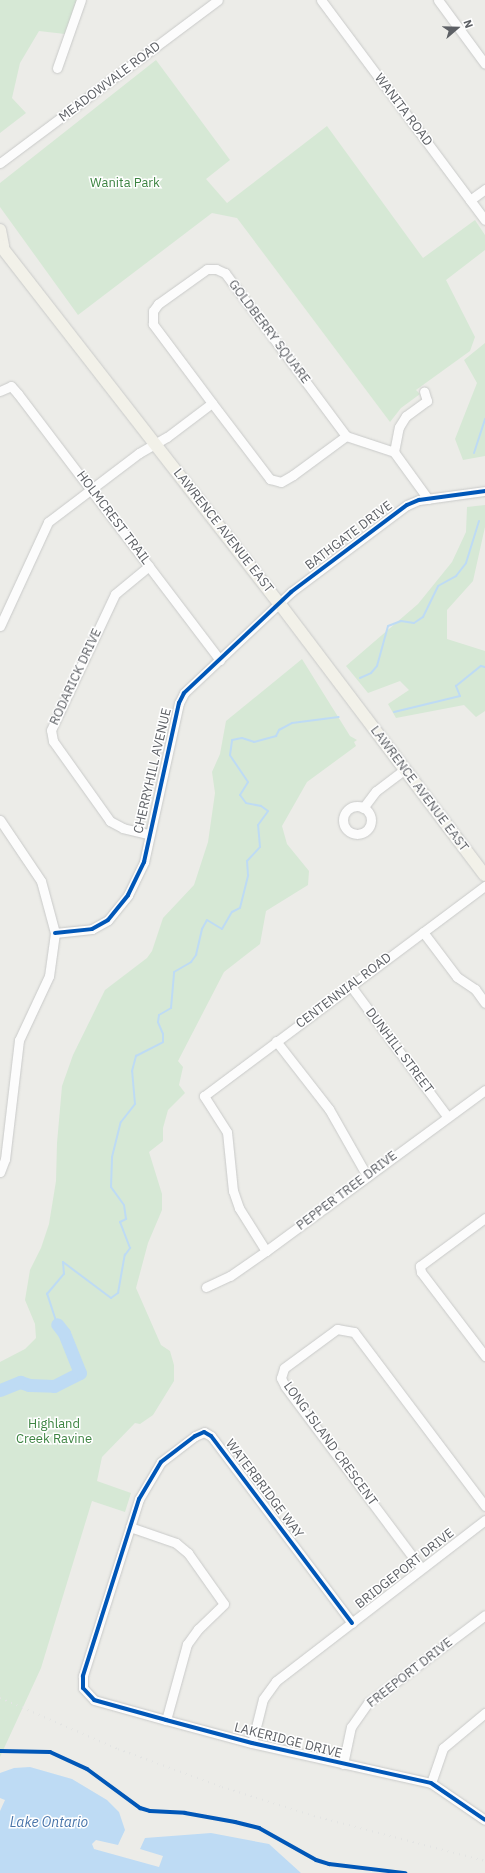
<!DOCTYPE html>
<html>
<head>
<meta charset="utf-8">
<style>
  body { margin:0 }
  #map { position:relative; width:485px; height:1873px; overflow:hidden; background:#ecece8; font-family:"IBM Plex Sans",sans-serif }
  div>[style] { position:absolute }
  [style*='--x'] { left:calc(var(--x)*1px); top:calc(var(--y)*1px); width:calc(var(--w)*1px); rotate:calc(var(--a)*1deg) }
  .green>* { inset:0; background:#d6e8d5 }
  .water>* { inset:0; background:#bedbf4 }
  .stream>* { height:2px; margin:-1px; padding:0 1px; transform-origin:1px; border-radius:1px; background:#bedbf4 }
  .river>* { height:13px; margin:-6.5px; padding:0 6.5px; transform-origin:6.5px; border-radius:6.5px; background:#bedbf4 }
  .roads { filter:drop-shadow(0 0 1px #c9cac9) drop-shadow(0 0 1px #c9cac9) }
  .minor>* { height:9px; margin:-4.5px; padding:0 4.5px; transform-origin:4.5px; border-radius:4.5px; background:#fcfcfc }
  .minor>.ring { margin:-4.5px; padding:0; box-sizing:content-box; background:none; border:9px solid #fcfcfc; border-radius:50% }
  .major>* { height:12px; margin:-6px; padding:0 6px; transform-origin:6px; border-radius:6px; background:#f2f1e9 }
  .rail>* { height:2px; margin-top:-1px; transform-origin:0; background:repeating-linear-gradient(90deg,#e3e4e3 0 1px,transparent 0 6px) }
  .cycleway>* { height:4px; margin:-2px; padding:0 2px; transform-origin:2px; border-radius:2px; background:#0057b8 }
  span { translate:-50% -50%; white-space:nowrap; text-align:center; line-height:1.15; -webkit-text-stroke:3px #fff; paint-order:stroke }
  .street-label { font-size:13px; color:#5d6065 }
  .park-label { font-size:13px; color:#3d8442 }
  .water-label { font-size:14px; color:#4975aa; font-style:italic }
  .north { position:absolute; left:437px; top:8px; width:40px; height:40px; -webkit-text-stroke:3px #fff; paint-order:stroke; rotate:70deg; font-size:11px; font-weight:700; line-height:16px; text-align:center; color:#5d6065 }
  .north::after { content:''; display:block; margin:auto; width:14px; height:18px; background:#5d6065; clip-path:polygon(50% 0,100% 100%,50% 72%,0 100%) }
</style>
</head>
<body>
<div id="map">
  <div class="green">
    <i style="clip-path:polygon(0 0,77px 0,65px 34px,39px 31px,20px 63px,12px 98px,26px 113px,0 133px)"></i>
    <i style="clip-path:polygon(156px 60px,230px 160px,206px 179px,227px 203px,327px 126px,423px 258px,475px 220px,485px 235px,485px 250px,446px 280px,475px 337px,470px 351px,416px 390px,420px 394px,401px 408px,390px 422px,237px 218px,212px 213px,78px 315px,0 207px,0 183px)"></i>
    <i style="clip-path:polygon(485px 343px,485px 456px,463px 460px,455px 439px,477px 383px,464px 360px)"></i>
    <i style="clip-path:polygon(485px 505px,485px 527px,473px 581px,447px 610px,447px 639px,485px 651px,485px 711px,476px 717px,464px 705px,396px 718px,388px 704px,409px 690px,400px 681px,368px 693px,346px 666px,418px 604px,452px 562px,466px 532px,467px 507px)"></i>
    <i style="clip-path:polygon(302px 659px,350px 736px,357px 740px,354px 742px,356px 746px,307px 782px,282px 826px,287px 844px,309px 871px,308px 885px,266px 911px,260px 944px,224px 972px,178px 1061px,183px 1067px,179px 1085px,185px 1093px,168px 1110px,163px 1128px,163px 1141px,149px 1152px,162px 1194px,162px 1210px,148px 1243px,136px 1288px,161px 1345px,170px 1351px,174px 1365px,174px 1381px,153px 1415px,140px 1424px,135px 1423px,102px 1457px,97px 1481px,131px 1493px,125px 1512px,92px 1501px,41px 1668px,0 1757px,0 1362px,25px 1349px,36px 1338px,35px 1324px,25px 1300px,30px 1270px,41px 1248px,49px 1224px,56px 1181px,57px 1143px,62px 1086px,73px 1055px,105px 990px,147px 958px,152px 951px,163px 918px,194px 885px,208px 842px,215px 793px,212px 772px,220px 754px,226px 721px)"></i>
  </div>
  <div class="water">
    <i style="clip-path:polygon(30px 1767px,72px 1779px,107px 1800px,119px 1812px,125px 1830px,118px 1845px,96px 1840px,92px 1844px,94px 1849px,159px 1867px,163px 1856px,140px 1849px,145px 1838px,211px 1833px,269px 1844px,301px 1873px,0 1873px,0 1811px,5px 1800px,0 1798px,0 1773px,14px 1768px)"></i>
  </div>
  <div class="stream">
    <i style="--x:474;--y:453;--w:36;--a:-72"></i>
    <i style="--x:360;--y:678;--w:12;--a:-24"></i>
    <i style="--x:371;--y:673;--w:9;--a:-49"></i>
    <i style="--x:377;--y:666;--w:41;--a:-74.6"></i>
    <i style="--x:388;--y:626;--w:14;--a:-21"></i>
    <i style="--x:401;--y:621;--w:13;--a:9"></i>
    <i style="--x:414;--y:623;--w:11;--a:-34"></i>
    <i style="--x:423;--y:617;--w:34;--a:-64"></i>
    <i style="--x:438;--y:586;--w:21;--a:-29"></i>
    <i style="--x:456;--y:576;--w:16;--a:-52"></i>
    <i style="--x:466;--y:563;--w:44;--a:-72.8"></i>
    <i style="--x:394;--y:712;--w:68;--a:-13.6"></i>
    <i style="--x:460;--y:696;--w:11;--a:-112"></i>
    <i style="--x:456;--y:686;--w:32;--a:-39"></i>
    <i style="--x:481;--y:666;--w:4;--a:14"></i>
    <i style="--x:57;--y:1324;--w:32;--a:-108"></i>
    <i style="--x:47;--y:1294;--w:26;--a:-50"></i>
    <i style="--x:64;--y:1274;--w:12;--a:-95"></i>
    <i style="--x:63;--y:1262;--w:60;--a:36.9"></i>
    <i style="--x:111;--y:1298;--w:9;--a:-36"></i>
    <i style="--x:118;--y:1293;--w:39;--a:-80"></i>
    <i style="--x:125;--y:1255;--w:9;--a:-54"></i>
    <i style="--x:130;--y:1248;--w:28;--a:-111"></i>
    <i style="--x:120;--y:1222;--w:7;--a:-27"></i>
    <i style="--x:126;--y:1219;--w:14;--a:-98"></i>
    <i style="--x:124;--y:1205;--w:22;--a:-126"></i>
    <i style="--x:111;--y:1187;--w:30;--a:-88"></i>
    <i style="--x:112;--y:1157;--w:36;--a:-76"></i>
    <i style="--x:121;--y:1122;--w:23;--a:-52"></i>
    <i style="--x:135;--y:1104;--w:33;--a:-95"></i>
    <i style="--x:132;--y:1071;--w:16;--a:-75"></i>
    <i style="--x:136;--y:1056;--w:30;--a:-27"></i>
    <i style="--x:163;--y:1042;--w:8;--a:-90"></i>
    <i style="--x:163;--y:1034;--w:13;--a:-113"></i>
    <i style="--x:158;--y:1022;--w:7;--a:-82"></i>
    <i style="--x:159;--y:1015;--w:14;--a:-30"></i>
    <i style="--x:171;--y:1008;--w:36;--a:-85"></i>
    <i style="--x:174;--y:972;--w:20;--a:-30"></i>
    <i style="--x:191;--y:962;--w:9;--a:-54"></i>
    <i style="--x:196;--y:955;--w:27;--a:-77"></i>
    <i style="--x:202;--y:929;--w:10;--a:-61"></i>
    <i style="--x:207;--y:920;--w:17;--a:31"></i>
    <i style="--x:222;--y:929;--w:20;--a:-60"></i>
    <i style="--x:232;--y:912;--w:9;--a:-27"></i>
    <i style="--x:240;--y:908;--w:34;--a:-76"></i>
    <i style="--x:248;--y:875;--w:14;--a:-94"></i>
    <i style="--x:247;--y:861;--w:19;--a:-47"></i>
    <i style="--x:260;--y:847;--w:22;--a:-95"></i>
    <i style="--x:258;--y:825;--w:17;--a:-54"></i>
    <i style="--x:268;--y:811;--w:9;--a:-144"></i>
    <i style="--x:261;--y:806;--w:15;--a:-169"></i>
    <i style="--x:246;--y:803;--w:10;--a:-127"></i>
    <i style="--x:240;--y:795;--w:15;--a:-58"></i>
    <i style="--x:248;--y:782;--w:32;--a:-124"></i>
    <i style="--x:230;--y:755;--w:15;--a:-82"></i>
    <i style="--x:232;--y:740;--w:10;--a:-11"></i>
    <i style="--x:242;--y:738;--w:13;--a:18"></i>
    <i style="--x:254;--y:742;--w:23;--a:-15"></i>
    <i style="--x:276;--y:736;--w:7;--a:-63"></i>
    <i style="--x:279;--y:730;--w:15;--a:-28"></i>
    <i style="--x:292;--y:723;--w:47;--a:-7.3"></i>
  </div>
  <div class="river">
    <i style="--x:0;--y:1390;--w:22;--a:-22"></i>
    <i style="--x:20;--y:1382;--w:9;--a:18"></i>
    <i style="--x:29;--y:1385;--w:25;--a:2"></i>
    <i style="--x:54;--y:1386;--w:29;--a:-27"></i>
    <i style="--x:80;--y:1373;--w:43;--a:-111.8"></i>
    <i style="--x:64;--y:1333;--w:11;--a:-128"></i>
  </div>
  <div class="roads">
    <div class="minor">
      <i style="--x:321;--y:0;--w:274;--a:53.3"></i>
      <i style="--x:438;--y:0;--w:79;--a:53.7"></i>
      <i style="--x:57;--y:68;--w:72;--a:-70.6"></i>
      <i style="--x:0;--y:163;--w:272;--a:-36.8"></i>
      <i style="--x:470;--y:200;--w:19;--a:-36"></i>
      <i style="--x:0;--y:391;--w:12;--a:-24"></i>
      <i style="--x:11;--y:386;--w:11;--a:49"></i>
      <i style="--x:18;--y:394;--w:334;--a:52.8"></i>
      <i style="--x:212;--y:403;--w:99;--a:-126.8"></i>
      <i style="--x:153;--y:324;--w:13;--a:-90"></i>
      <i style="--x:153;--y:311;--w:9;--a:-54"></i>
      <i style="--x:158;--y:304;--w:60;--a:-35.5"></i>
      <i style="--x:207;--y:269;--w:9;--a:0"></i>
      <i style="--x:216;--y:269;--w:10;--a:24"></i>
      <i style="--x:225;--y:273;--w:203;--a:53.4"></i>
      <i style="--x:346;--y:436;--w:51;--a:18.4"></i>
      <i style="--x:394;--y:452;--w:58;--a:54.1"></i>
      <i style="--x:394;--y:452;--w:25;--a:-79"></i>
      <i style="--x:399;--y:427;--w:13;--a:-58"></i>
      <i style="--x:406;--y:416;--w:26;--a:-36"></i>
      <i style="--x:427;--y:401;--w:10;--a:-107"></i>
      <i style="--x:0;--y:626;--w:115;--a:-65.2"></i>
      <i style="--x:48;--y:522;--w:114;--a:-37.2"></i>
      <i style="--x:139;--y:453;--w:32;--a:-30"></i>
      <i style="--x:167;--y:437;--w:56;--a:-37.1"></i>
      <i style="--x:212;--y:403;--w:96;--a:52.7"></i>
      <i style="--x:270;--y:479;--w:11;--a:15"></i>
      <i style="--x:281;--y:482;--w:14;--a:-30"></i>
      <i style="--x:293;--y:475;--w:66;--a:-36.3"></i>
      <i class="ring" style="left:343px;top:806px;width:19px;height:19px"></i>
      <i style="--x:363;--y:808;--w:21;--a:-53"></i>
      <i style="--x:376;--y:791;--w:35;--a:-37"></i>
      <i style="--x:0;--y:820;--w:73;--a:56.1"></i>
      <i style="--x:41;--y:881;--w:54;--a:74.9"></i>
      <i style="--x:55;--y:933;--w:43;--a:97.9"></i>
      <i style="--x:49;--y:976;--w:71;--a:115.1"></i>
      <i style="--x:19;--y:1040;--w:120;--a:96.7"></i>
      <i style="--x:5;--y:1159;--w:14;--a:111"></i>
      <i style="--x:148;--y:834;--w:26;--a:-167"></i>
      <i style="--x:123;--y:828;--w:15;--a:-152"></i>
      <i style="--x:110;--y:821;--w:98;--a:-125.5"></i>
      <i style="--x:53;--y:741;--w:11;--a:-100"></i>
      <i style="--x:51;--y:730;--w:150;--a:-64.8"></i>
      <i style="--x:115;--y:594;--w:44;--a:-39.5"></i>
      <i style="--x:423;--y:932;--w:56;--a:52.9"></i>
      <i style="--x:457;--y:977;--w:22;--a:34"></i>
      <i style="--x:475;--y:989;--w:17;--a:54"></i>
      <i style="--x:55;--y:933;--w:37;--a:-6"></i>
      <i style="--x:92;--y:929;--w:18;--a:-29"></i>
      <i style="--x:108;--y:920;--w:32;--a:-51"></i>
      <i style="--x:128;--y:895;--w:37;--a:-64"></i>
      <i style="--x:144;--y:862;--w:163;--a:-77.6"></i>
      <i style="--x:179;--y:703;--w:11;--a:-63"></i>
      <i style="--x:184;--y:693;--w:147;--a:-43.3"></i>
      <i style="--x:291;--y:592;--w:145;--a:-36.9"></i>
      <i style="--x:407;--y:505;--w:13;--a:-23"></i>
      <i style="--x:419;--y:500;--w:67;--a:-7.8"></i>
      <i style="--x:350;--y:985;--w:163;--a:53.5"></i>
      <i style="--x:276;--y:1041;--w:86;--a:52.1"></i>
      <i style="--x:329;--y:1109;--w:77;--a:60.4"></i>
      <i style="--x:485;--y:1218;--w:81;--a:143.6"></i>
      <i style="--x:420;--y:1266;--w:6;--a:81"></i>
      <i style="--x:421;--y:1272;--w:106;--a:52.7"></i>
      <i style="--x:266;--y:1251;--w:51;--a:-122.1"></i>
      <i style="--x:239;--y:1208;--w:18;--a:-109"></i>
      <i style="--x:233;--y:1191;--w:59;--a:-95.8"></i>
      <i style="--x:227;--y:1132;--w:43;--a:-122.6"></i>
      <i style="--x:204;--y:1096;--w:351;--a:-36.8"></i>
      <i style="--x:206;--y:1287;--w:26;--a:-25"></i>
      <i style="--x:230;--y:1276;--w:44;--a:-34.8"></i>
      <i style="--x:266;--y:1251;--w:272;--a:-36.3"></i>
      <i style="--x:130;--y:1527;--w:49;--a:19.2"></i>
      <i style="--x:176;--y:1543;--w:16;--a:40"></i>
      <i style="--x:188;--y:1553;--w:62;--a:54.8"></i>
      <i style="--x:224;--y:1604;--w:36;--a:136"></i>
      <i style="--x:198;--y:1629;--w:19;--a:126"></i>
      <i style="--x:187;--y:1644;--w:79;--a:105.4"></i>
      <i style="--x:421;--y:1568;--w:227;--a:-126.8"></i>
      <i style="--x:285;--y:1386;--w:9;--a:-117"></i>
      <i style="--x:281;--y:1378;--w:10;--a:-73"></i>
      <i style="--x:284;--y:1368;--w:66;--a:-36.3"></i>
      <i style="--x:337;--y:1329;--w:17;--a:10"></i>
      <i style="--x:354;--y:1332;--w:218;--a:53"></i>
      <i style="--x:352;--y:1623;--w:234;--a:-127"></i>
      <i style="--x:211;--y:1436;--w:8;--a:-150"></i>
      <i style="--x:204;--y:1432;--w:10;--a:156"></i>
      <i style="--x:195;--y:1436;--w:43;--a:142.6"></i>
      <i style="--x:161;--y:1462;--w:43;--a:120.7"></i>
      <i style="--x:139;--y:1499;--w:186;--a:107.6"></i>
      <i style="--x:83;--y:1676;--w:12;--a:90"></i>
      <i style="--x:83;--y:1688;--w:16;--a:47"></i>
      <i style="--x:94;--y:1700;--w:75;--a:15.5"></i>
      <i style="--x:166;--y:1720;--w:89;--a:15"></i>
      <i style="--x:252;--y:1743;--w:183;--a:12.6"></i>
      <i style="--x:431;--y:1783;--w:65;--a:34.4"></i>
      <i style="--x:252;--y:1743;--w:45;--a:-76"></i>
      <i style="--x:263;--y:1699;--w:22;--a:-54"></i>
      <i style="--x:276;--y:1681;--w:264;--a:-37.6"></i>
      <i style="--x:343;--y:1764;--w:38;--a:-78"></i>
      <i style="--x:351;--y:1727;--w:29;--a:-55"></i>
      <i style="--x:368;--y:1703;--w:146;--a:-36.9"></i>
      <i style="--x:431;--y:1783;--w:37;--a:-71"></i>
      <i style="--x:443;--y:1748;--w:55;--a:-39.8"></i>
    </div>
    <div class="major">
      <i style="--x:0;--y:230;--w:16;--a:79"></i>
      <i style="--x:0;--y:245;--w:454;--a:52.1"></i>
      <i style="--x:279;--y:603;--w:341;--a:52.9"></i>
    </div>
  </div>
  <div class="rail">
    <i style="--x:0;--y:1698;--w:129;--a:23.4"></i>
    <i style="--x:118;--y:1749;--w:111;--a:20.1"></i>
    <i style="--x:222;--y:1787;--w:96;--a:17.5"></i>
    <i style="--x:314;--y:1816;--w:177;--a:14.7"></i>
  </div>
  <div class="cycleway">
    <i style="--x:55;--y:933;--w:37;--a:-6"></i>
    <i style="--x:92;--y:929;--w:18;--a:-29"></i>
    <i style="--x:108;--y:920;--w:32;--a:-51"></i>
    <i style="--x:128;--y:895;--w:37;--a:-64"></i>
    <i style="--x:144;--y:862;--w:163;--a:-77.6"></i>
    <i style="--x:179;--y:703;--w:11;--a:-63"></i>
    <i style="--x:184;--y:693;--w:147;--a:-43.3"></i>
    <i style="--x:291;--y:592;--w:145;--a:-36.9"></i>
    <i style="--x:407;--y:505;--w:13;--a:-23"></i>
    <i style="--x:419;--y:500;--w:67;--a:-7.8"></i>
    <i style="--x:352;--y:1623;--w:234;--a:-127"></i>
    <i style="--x:211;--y:1436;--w:8;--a:-150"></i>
    <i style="--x:204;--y:1432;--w:10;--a:156"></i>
    <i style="--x:195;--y:1436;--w:43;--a:142.6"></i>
    <i style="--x:161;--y:1462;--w:43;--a:120.7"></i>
    <i style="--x:139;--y:1499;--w:186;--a:107.6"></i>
    <i style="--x:83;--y:1676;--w:12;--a:90"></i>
    <i style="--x:83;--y:1688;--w:16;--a:47"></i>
    <i style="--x:94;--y:1700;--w:75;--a:15.5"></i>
    <i style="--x:166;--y:1720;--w:89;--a:15"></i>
    <i style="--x:252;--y:1743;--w:183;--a:12.6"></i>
    <i style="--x:431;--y:1783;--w:65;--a:34.4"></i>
    <i style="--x:0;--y:1751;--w:50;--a:1.1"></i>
    <i style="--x:50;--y:1752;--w:41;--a:24.7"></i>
    <i style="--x:87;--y:1769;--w:66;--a:36.3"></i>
    <i style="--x:140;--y:1808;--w:10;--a:17"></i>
    <i style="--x:150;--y:1811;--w:35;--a:3"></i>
    <i style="--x:185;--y:1813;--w:51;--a:10.2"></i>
    <i style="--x:235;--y:1822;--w:25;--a:14"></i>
    <i style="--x:259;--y:1828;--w:65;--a:29.3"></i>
    <i style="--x:316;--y:1860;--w:14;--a:17"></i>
    <i style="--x:329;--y:1864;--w:77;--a:6.8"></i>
  </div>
  <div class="street-label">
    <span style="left:110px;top:82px;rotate:-37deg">MEADOWVALE ROAD</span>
    <span style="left:403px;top:110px;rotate:53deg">WANITA ROAD</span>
    <span style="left:269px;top:332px;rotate:53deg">GOLDBERRY SQUARE</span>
    <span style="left:113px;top:518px;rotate:53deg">HOLMCREST TRAIL</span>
    <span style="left:223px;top:531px;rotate:52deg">LAWRENCE AVENUE EAST</span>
    <span style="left:349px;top:536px;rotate:-37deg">BATHGATE DRIVE</span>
    <span style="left:76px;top:677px;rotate:-65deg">RODARICK DRIVE</span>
    <span style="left:153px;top:771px;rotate:-77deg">CHERRYHILL AVENUE</span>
    <span style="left:419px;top:789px;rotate:53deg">LAWRENCE AVENUE EAST</span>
    <span style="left:344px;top:991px;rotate:-37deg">CENTENNIAL ROAD</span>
    <span style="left:399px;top:1051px;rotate:53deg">DUNHILL STREET</span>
    <span style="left:347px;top:1191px;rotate:-37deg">PEPPER TREE DRIVE</span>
    <span style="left:330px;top:1444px;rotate:54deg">LONG ISLAND CRESCENT</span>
    <span style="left:264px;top:1489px;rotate:53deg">WATERBRIDGE WAY</span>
    <span style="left:405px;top:1569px;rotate:-38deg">BRIDGEPORT DRIVE</span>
    <span style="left:410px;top:1673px;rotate:-38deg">FREEPORT DRIVE</span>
    <span style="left:288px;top:1741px;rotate:14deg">LAKERIDGE DRIVE</span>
  </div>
  <div class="park-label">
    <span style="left:125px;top:183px">Wanita Park</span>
    <span style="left:54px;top:1432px">Highland<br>Creek Ravine</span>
  </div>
  <div class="water-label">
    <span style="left:49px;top:1822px">Lake Ontario</span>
  </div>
  <div class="north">N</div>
</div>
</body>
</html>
